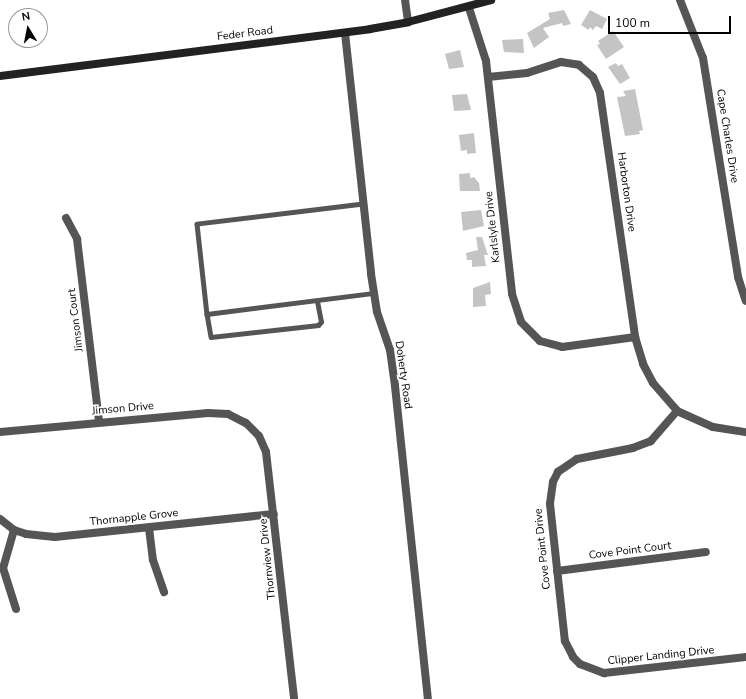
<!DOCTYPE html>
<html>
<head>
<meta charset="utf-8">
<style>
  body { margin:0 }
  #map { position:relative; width:746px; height:699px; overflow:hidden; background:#fff; font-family:"Nunito Sans",sans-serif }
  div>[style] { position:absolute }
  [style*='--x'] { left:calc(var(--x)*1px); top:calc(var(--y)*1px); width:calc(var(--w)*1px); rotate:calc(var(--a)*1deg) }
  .building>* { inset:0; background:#c4c4c4 }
  .lane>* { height:4.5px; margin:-2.25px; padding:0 2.25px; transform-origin:2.25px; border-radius:2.25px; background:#555 }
  .street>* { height:8px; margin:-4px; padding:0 4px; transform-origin:4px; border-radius:4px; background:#555 }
  .secondary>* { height:8px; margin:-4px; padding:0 4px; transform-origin:4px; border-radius:4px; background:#222 }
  span { translate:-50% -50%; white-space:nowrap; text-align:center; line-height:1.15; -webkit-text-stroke:3.5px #fff; paint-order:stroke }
  .street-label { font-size:11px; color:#000 }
  .north { position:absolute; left:8px; top:8px; width:40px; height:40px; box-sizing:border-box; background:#fff; border:1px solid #999; border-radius:50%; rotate:350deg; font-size:11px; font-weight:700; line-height:16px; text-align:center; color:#000 }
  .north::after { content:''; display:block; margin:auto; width:14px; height:18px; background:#000; clip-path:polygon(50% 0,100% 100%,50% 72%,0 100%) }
  .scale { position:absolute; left:608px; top:16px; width:123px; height:18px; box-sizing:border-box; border:2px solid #000; border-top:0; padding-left:5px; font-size:12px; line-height:14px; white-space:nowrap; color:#000; -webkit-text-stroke:3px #fff; paint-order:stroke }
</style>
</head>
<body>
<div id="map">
  <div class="building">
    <i style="clip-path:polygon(564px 10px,571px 24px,563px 26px,562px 23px,543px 28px,549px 37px,534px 48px,527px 33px,550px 19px,548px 13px)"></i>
    <i style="clip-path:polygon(590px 10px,607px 19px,602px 29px,596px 26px,593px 30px,590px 27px,589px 30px,581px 25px)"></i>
    <i style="clip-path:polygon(613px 31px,624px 47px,606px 59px,597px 45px,600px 44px,598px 41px)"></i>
    <i style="clip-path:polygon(523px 39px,524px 53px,504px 52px,502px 40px)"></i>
    <i style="clip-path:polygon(460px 50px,464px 67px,449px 69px,445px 54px)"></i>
    <i style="clip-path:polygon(616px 63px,618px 66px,622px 64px,630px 78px,620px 84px,608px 67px)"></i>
    <i style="clip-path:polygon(635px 89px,643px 130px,639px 131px,640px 134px,625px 136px,617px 97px,626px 96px,623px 91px)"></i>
    <i style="clip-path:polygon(467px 94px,471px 110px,454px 111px,452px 95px)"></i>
    <i style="clip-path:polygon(474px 133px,476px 153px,467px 154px,467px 150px,461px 151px,459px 135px)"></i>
    <i style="clip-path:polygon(470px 173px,470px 178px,474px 177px,479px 183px,480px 191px,460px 191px,459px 174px)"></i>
    <i style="clip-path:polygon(481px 210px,484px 226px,463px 231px,461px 212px)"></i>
    <i style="clip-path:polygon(476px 237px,482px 237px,488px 255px,484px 255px,486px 266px,472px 267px,472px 260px,467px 260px,466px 253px,478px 250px)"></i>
    <i style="clip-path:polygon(490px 282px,491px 294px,485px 295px,486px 306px,473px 307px,473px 288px)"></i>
  </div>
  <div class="lane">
    <i style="--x:363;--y:204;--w:167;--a:173.1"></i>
    <i style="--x:197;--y:224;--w:91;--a:83.7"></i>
    <i style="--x:207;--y:314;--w:168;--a:-7.2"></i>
    <i style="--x:207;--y:314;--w:23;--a:80"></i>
    <i style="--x:211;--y:337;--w:108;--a:-6.4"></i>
    <i style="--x:318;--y:325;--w:4;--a:-45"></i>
    <i style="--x:321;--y:322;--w:21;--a:-101"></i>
  </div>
  <div class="street">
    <i style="--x:405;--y:0;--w:22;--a:82"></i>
    <i style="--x:680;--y:0;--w:62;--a:68.4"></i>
    <i style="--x:703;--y:58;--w:222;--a:80.9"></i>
    <i style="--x:738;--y:277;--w:25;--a:72"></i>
    <i style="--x:469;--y:8;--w:56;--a:72.2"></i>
    <i style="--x:486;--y:61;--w:234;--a:83.6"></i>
    <i style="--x:512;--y:294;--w:29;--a:72"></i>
    <i style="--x:521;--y:322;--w:27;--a:45"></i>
    <i style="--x:540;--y:341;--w:23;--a:15"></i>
    <i style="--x:562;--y:347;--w:74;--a:-7.8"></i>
    <i style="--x:345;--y:33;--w:242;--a:83.8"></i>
    <i style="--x:371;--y:274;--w:38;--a:81"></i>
    <i style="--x:377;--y:312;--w:40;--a:71.1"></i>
    <i style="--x:390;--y:350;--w:36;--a:82"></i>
    <i style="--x:395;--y:386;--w:315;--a:84"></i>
    <i style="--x:488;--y:77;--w:39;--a:-6"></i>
    <i style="--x:527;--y:73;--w:36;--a:-18"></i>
    <i style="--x:561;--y:62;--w:18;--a:9"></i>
    <i style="--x:579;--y:65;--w:18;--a:41"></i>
    <i style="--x:593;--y:77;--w:17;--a:66"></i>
    <i style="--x:600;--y:93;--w:246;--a:81.8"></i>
    <i style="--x:635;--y:337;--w:28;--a:73"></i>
    <i style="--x:643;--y:364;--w:21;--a:62"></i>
    <i style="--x:653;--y:383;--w:37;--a:49"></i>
    <i style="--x:677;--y:411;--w:39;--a:24"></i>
    <i style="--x:713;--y:427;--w:33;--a:9"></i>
    <i style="--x:66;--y:218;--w:24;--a:62"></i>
    <i style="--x:77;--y:239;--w:184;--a:83.1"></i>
    <i style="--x:677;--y:411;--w:40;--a:131"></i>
    <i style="--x:651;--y:441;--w:19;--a:159"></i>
    <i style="--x:633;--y:448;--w:57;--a:168.9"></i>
    <i style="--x:577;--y:459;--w:23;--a:146"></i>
    <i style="--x:558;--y:472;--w:11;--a:117"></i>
    <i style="--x:553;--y:482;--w:22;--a:98"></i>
    <i style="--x:550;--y:504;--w:138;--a:83.8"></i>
    <i style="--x:565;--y:641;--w:18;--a:63"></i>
    <i style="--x:573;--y:657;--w:10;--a:45"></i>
    <i style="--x:580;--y:664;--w:26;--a:21"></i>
    <i style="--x:604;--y:673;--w:143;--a:-6.4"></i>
    <i style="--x:0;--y:432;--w:209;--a:-5.2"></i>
    <i style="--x:208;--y:413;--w:20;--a:3"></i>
    <i style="--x:228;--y:414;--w:20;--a:27"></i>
    <i style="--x:246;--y:423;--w:18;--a:45"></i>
    <i style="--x:259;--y:436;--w:17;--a:66"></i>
    <i style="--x:266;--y:452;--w:249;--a:83.5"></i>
    <i style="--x:0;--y:519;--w:18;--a:38"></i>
    <i style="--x:14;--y:530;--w:13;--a:18"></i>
    <i style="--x:26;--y:534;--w:29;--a:6"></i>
    <i style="--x:55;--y:537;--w:220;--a:-6"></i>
    <i style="--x:149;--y:528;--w:32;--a:83"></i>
    <i style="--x:153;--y:560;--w:34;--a:71"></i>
    <i style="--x:14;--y:530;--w:40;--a:106"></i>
    <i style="--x:3;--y:568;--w:43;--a:72.4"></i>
    <i style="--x:557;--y:571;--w:150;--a:-7.3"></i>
  </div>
  <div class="secondary">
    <i style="--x:0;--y:76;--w:373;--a:-7.2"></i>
    <i style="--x:370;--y:29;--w:39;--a:-10"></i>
    <i style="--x:408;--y:22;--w:86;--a:-14.8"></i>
  </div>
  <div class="street-label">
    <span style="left:245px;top:34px;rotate:-7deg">Feder Road</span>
    <span style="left:727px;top:136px;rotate:81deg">Cape Charles Drive</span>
    <span style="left:626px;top:192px;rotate:82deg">Harborton Drive</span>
    <span style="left:493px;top:227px;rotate:-96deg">Karlslyle Drive</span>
    <span style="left:76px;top:320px;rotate:-97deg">Jimson Court</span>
    <span style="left:403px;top:375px;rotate:82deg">Doherty Road</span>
    <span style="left:123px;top:409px;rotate:-5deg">Jimson Drive</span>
    <span style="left:134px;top:518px;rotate:-6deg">Thornapple Grove</span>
    <span style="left:543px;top:549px;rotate:-96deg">Cove Point Drive</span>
    <span style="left:630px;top:551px;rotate:-7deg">Cove Point Court</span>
    <span style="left:268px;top:559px;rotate:-96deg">Thornview Drive</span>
    <span style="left:661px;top:656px;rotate:-6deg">Clipper Landing Drive</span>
  </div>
  <div class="north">N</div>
  <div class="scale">100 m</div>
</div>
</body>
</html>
